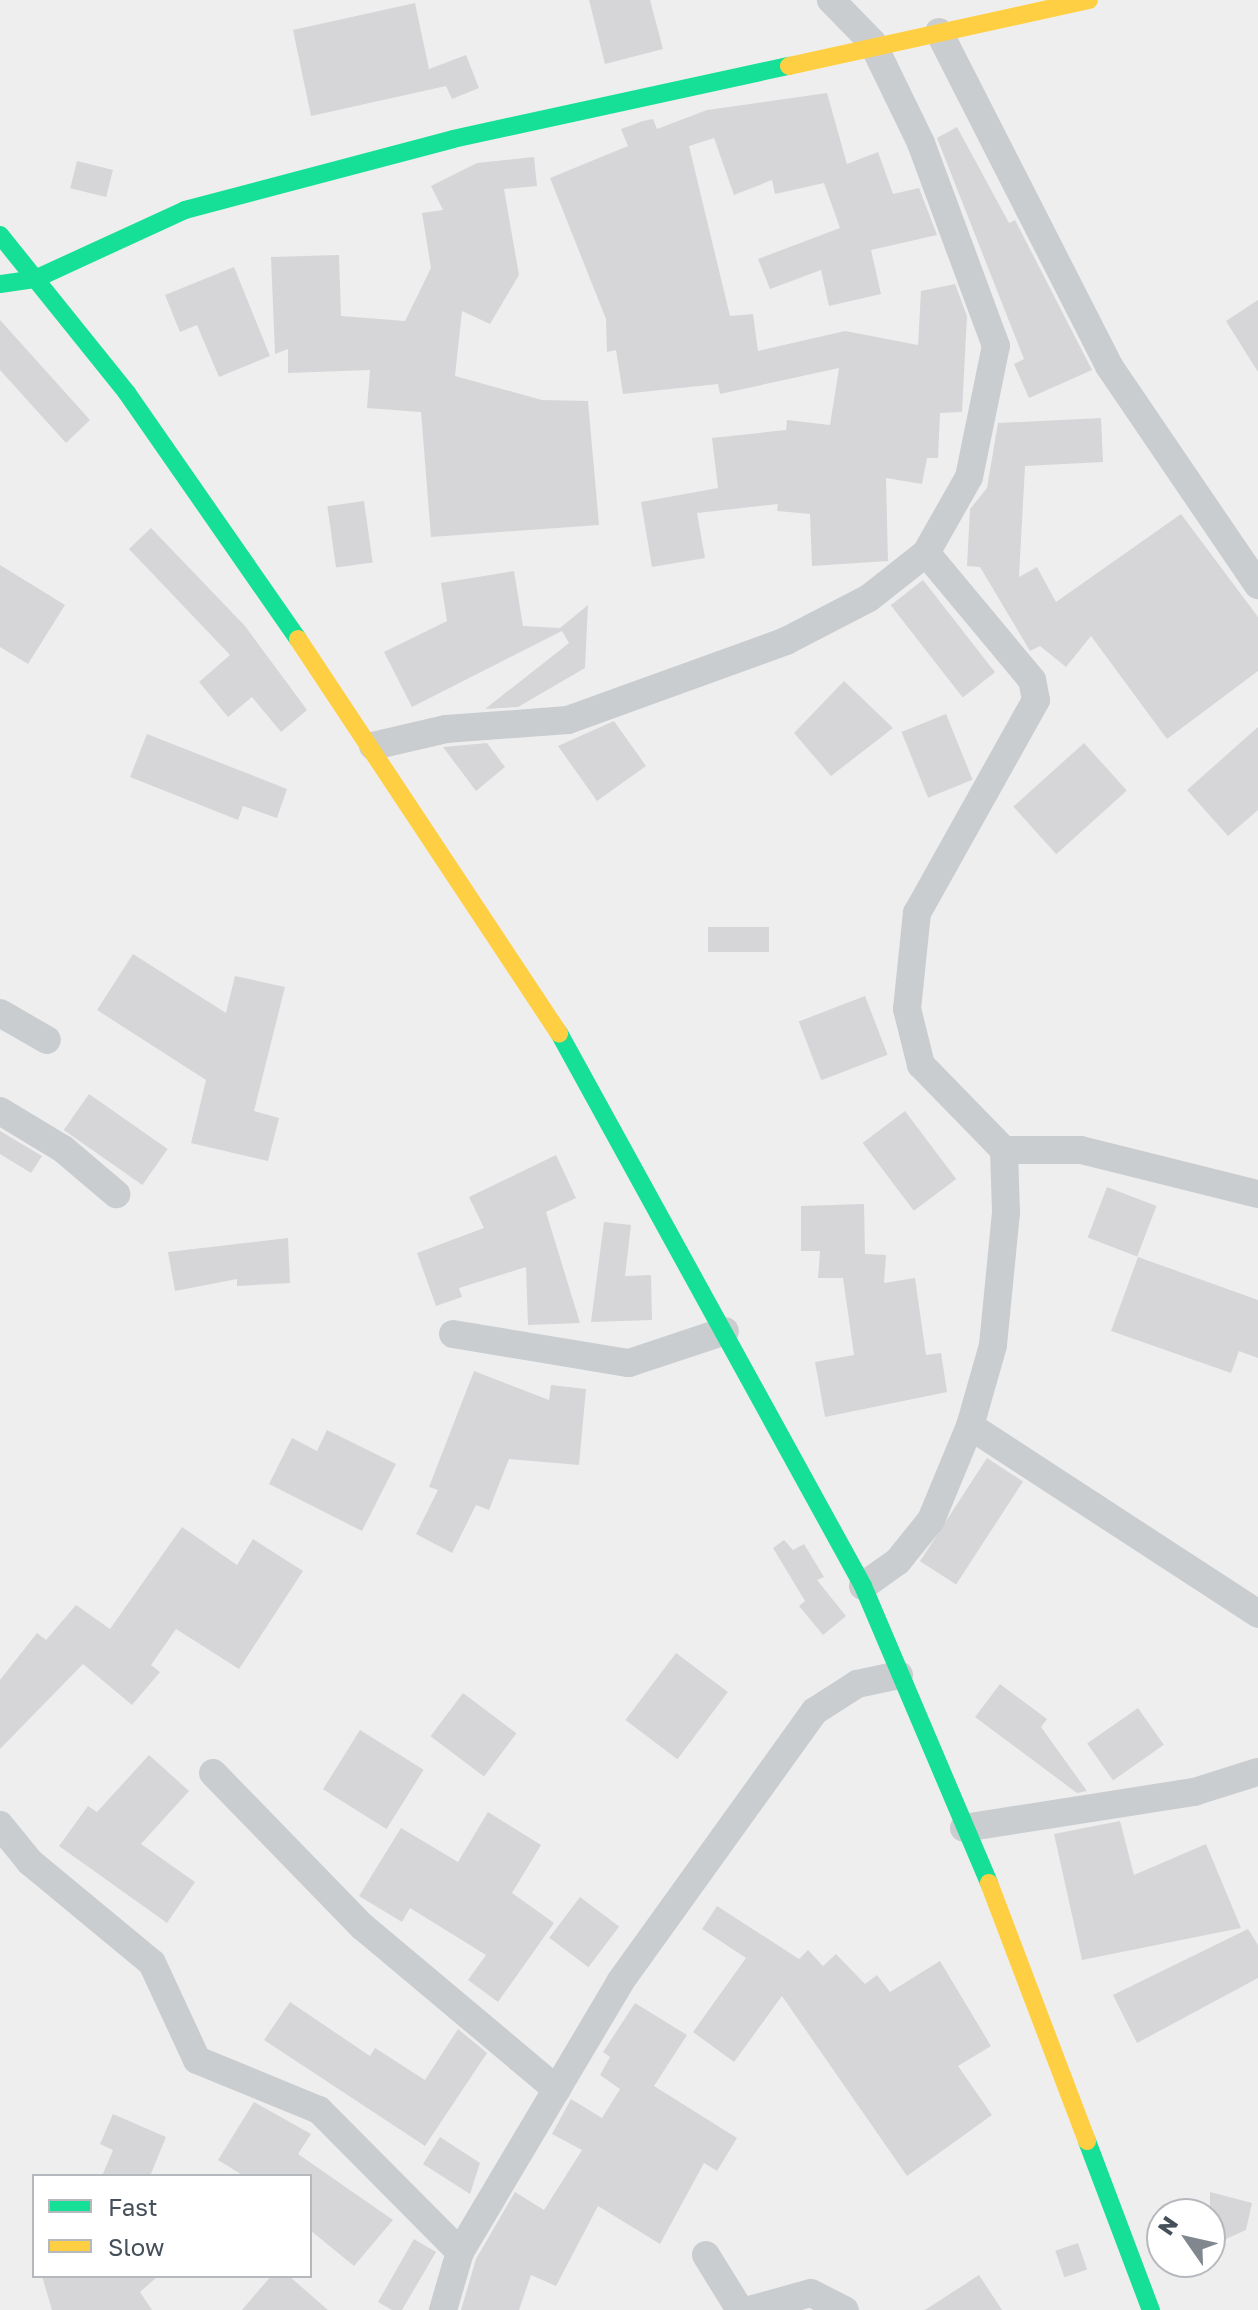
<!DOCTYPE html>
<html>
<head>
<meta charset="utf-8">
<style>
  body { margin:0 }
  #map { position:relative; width:1258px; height:2310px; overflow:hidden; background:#efeeee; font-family:"Golos Text",sans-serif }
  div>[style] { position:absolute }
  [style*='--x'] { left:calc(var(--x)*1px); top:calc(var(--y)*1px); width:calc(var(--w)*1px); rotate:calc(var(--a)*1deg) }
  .building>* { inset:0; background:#d6d6d8; transform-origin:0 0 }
  .street>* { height:28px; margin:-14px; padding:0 14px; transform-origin:14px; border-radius:14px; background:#cacdcf }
  .fast>* { height:18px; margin:-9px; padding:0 9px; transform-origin:9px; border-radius:9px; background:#16e098 }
  .slow>* { height:18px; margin:-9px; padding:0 9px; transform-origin:9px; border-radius:9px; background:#ffcf43 }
  span { translate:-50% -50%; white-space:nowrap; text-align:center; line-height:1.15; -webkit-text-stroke:7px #fff; paint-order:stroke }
  .legend { position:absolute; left:32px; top:2174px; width:280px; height:104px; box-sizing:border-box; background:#fff; border:2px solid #b5b9bd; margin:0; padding:10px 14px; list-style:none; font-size:24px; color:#46505a }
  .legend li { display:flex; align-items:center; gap:16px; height:40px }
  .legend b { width:40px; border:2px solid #b5b9bd }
  .north { position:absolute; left:1146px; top:2198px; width:80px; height:80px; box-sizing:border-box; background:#fff; border:2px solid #b5b9bd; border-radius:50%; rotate:304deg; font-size:22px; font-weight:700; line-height:32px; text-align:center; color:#46505a }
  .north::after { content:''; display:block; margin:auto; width:28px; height:36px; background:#81878e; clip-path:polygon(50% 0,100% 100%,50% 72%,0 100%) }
</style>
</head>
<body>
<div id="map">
  <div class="building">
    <i style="clip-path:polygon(589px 0,650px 0,663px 49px,605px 64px)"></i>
    <i style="clip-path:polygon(415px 3px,429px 69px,466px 55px,479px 88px,452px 99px,446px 86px,311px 116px,293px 30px)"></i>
    <i style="clip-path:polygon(827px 93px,847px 164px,878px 152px,893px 194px,919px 188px,937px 235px,871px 250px,881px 294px,829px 306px,821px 270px,770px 289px,758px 259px,840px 228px,824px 183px,775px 194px,772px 180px,734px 195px,714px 138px,689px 146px,730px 316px,753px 314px,758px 351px,845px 331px,918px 345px,921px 291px,955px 284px,967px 316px,962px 412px,940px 413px,938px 458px,927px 458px,922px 484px,886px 478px,888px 561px,812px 566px,810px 514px,777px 511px,778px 504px,697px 513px,705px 558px,652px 567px,641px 502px,718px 488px,712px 438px,786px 430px,787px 420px,830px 425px,839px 368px,720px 394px,718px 384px,623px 394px,616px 350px,607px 352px,606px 319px,550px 178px,628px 146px,621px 129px,643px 121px,653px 119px,657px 129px,707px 110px)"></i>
    <i style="clip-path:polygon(957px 127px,1009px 223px,1015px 220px,1092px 370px,1029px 398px,1014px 364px,1024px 359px,937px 138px)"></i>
    <i style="clip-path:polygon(534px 157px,537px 186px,504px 189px,519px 275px,490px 324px,462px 311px,455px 376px,542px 400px,588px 401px,599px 525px,431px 537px,421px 412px,367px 408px,370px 370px,288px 373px,288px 349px,275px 354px,271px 257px,339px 255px,341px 316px,405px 321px,431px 268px,422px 213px,443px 210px,431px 186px,477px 163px)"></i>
    <i style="left:77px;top:161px;width:37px;height:28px;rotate:14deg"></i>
    <i style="clip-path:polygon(234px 267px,270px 356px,219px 377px,197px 325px,180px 332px,165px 295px)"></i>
    <i style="clip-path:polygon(1258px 300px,1258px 372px,1226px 321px)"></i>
    <i style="clip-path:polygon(0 320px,90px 420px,66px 443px,0 370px)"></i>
    <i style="clip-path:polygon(1101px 418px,1103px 462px,1025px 466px,1019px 577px,1037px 567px,1056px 602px,1181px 514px,1258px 617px,1258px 671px,1167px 739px,1091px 636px,1066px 667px,1040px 646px,1030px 651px,980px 567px,967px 566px,970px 509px,987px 488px,998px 423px)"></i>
    <i style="left:364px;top:501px;width:62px;height:37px;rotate:82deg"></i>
    <i style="clip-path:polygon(151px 528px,245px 626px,307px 710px,281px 732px,252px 697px,228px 717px,199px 682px,230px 655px,129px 549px)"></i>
    <i style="clip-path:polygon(0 565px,65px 605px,28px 664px,0 647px)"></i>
    <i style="clip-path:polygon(514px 571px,523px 626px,560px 628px,588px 605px,585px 668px,518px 707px,485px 709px,569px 643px,562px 631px,412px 707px,384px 652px,447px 621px,441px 583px)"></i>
    <i style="left:923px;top:580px;width:117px;height:41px;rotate:52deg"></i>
    <i style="clip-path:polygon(844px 681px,893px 728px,831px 776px,794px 733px)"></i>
    <i style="left:946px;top:714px;width:71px;height:48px;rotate:68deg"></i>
    <i style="clip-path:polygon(614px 721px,646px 766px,597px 801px,558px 746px)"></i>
    <i style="clip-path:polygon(1258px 727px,1258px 810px,1228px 836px,1187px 790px)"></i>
    <i style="clip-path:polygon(147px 734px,287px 789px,277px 818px,243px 806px,238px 820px,130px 777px)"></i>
    <i style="clip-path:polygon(487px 743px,505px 767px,476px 791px,443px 747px)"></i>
    <i style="left:1084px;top:743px;width:64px;height:95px;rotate:48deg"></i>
    <i style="left:769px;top:927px;width:25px;height:61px;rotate:90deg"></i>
    <i style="clip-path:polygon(133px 954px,226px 1013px,235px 976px,285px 987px,254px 1111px,279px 1118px,268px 1161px,191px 1143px,206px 1080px,97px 1010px)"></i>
    <i style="left:865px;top:996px;width:63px;height:71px;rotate:69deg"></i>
    <i style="left:89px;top:1094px;width:96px;height:44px;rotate:35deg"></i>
    <i style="left:905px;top:1111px;width:85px;height:53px;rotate:53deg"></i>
    <i style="clip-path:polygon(0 1131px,42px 1156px,31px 1173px,0 1154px)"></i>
    <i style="clip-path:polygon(556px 1155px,576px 1198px,546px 1212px,580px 1323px,528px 1325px,526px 1267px,459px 1288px,462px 1297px,436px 1306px,417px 1253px,484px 1228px,469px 1197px)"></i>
    <i style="left:1107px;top:1187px;width:53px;height:54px;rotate:21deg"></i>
    <i style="clip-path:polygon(864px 1204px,865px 1254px,886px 1255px,884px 1283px,915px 1278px,926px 1355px,941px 1353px,947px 1392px,825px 1417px,815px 1362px,854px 1355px,843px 1278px,818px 1278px,820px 1251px,801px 1251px,801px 1206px)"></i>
    <i style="clip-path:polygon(604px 1222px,631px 1225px,625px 1276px,651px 1275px,652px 1320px,591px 1322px)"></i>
    <i style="clip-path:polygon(288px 1238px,290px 1283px,237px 1286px,237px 1279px,175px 1291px,168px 1252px)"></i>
    <i style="clip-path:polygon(1138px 1257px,1258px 1300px,1258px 1358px,1239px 1351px,1231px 1373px,1111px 1331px)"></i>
    <i style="clip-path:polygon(474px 1371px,549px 1400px,551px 1385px,586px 1389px,579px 1465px,509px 1459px,489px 1510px,476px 1505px,452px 1553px,416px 1534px,438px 1490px,429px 1487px)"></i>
    <i style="clip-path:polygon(327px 1430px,396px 1464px,362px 1531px,269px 1484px,292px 1438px,317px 1451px)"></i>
    <i style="left:987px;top:1458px;width:43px;height:123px;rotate:33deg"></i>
    <i style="clip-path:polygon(182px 1527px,237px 1565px,253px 1539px,303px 1571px,239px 1669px,176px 1629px,151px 1665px,160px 1672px,132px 1705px,83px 1664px,0 1749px,0 1680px,37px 1633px,46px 1640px,76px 1605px,110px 1629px)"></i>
    <i style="clip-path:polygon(784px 1540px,793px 1550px,804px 1544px,824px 1577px,817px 1580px,846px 1616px,823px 1635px,799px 1606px,805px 1601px,773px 1548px)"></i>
    <i style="left:676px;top:1653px;width:65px;height:84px;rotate:37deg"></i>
    <i style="clip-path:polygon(1000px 1684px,1047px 1719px,1041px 1727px,1087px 1791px,1077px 1793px,975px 1717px)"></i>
    <i style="left:463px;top:1693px;width:67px;height:54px;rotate:37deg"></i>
    <i style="left:1138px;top:1708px;width:45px;height:62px;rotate:55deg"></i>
    <i style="left:360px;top:1730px;width:75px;height:70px;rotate:32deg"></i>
    <i style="clip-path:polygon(149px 1755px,189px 1791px,141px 1844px,195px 1882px,167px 1923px,59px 1846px,88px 1806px,97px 1812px)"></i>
    <i style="clip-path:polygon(488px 1812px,541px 1845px,512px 1893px,554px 1923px,498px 2002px,468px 1980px,486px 1955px,410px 1908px,402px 1922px,359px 1896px,401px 1828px,458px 1862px)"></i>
    <i style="clip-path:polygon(1120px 1821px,1134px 1875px,1206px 1844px,1241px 1928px,1082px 1960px,1054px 1834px)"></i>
    <i style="left:580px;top:1897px;width:49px;height:51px;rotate:37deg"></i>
    <i style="clip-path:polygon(717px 1906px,799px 1959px,808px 1950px,823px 1966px,836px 1954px,865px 1984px,877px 1975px,890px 1992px,940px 1961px,991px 2046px,958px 2066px,992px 2115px,907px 2176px,782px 1996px,734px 2062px,693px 2032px,746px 1958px,702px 1929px)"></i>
    <i style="clip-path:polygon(1248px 1929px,1258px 1945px,1258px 1978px,1137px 2043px,1113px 1995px)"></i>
    <i style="clip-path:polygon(290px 2002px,370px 2056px,375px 2048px,425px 2080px,458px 2029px,487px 2053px,425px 2146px,264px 2040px)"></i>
    <i style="clip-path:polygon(635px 2003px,687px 2035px,654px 2086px,737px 2138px,717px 2171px,704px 2163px,660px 2244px,598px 2206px,556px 2286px,531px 2275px,519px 2310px,461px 2310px,476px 2259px,515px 2192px,544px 2210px,582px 2150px,552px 2134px,571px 2099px,602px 2118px,620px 2089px,600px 2075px,610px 2057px,603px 2052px)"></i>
    <i style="clip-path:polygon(254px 2102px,311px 2134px,298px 2154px,393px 2220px,354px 2266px,310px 2230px,310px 2176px,244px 2176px,218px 2160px)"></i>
    <i style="clip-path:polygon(113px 2114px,166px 2137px,150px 2176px,102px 2176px,113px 2150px,100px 2144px)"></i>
    <i style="clip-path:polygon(440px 2137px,480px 2163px,470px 2194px,423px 2164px)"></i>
    <i style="clip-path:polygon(1210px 2192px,1252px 2203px,1246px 2230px,1210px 2246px)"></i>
    <i style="clip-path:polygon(414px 2239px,436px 2252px,402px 2310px,392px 2310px,378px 2302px)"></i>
    <i style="left:1078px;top:2243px;width:28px;height:24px;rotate:71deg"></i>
    <i style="clip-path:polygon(979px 2275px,1002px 2310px,925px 2310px)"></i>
    <i style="clip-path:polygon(42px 2276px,158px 2276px,140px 2292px,152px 2310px,52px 2310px)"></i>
    <i style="clip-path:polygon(271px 2276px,289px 2276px,328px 2310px,242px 2310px)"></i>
  </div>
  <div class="street">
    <i style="--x:939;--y:32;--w:375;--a:63"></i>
    <i style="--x:1109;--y:366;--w:265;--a:55.8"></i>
    <i style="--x:373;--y:746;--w:75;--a:-13.1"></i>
    <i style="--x:446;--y:729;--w:122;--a:-4.2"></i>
    <i style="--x:568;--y:720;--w:232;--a:-19.9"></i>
    <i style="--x:786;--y:641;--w:93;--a:-27.4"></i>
    <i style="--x:869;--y:598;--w:73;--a:-38.3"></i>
    <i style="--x:926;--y:553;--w:87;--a:-60.5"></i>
    <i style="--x:969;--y:477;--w:134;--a:-78.4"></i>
    <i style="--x:996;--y:346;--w:216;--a:-110.3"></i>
    <i style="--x:921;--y:143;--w:112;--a:-115.9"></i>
    <i style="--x:872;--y:42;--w:59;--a:-134.3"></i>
    <i style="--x:0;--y:1013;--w:54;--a:29.9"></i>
    <i style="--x:0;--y:1111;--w:74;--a:31.1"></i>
    <i style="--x:63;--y:1149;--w:70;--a:40.3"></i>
    <i style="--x:1004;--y:1150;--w:77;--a:0"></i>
    <i style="--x:1081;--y:1150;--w:182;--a:14"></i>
    <i style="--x:453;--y:1334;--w:178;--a:9.4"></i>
    <i style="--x:629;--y:1363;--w:101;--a:-18.4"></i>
    <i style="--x:970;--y:1426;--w:344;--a:33.1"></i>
    <i style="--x:863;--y:1586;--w:43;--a:-35.5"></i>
    <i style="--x:898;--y:1561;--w:53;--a:-51.2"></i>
    <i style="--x:931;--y:1520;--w:102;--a:-67.5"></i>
    <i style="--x:970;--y:1426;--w:84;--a:-74.1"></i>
    <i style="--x:993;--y:1345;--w:133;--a:-84.4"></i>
    <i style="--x:1006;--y:1213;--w:63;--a:-91.8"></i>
    <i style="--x:1004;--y:1150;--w:119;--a:-134.3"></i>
    <i style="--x:921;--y:1065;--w:58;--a:-104"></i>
    <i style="--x:907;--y:1009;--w:97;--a:-84.1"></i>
    <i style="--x:917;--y:913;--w:244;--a:-60.8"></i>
    <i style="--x:1036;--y:700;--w:20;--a:-101"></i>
    <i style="--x:1032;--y:680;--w:165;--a:-129.8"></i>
    <i style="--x:213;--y:1773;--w:215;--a:45.8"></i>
    <i style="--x:363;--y:1927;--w:253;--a:40"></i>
    <i style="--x:0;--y:1825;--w:48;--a:51"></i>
    <i style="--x:30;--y:1862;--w:158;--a:39.6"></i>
    <i style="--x:152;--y:1963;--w:107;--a:65.1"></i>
    <i style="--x:197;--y:2060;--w:132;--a:22.3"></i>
    <i style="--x:319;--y:2110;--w:200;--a:45.2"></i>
    <i style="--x:964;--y:1828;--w:233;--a:-8.9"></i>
    <i style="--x:1194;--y:1792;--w:67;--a:-17.4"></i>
    <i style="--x:706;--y:2255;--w:65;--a:58.3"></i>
    <i style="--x:443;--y:2310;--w:60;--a:-73.7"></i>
    <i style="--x:460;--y:2252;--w:314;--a:-59.3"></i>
    <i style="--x:620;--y:1982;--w:334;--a:-54.3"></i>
    <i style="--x:815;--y:1711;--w:50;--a:-32.7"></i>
    <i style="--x:857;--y:1684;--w:43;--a:-12.1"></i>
    <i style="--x:749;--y:2310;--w:64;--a:-15.3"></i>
    <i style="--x:811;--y:2293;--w:38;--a:27"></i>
  </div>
  <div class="fast">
    <i style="--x:0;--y:235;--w:203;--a:51.2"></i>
    <i style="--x:127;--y:393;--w:300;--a:55.2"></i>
    <i style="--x:0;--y:284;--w:35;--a:-8"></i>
    <i style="--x:35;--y:279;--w:165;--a:-24.7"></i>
    <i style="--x:185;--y:210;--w:277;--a:-14.8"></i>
    <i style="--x:453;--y:139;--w:344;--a:-12.3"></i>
    <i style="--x:559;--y:1033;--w:631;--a:61.2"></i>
    <i style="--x:863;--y:1586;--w:323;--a:67"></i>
    <i style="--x:1087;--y:2141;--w:181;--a:69.3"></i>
  </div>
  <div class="slow">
    <i style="--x:789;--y:66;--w:307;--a:-12.4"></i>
    <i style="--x:298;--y:639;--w:473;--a:56.5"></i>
    <i style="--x:989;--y:1883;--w:276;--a:69.2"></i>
  </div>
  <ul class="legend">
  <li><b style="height:10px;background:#16e098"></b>Fast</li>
  <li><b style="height:10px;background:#ffcf43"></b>Slow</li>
  </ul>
  <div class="north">N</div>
</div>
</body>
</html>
